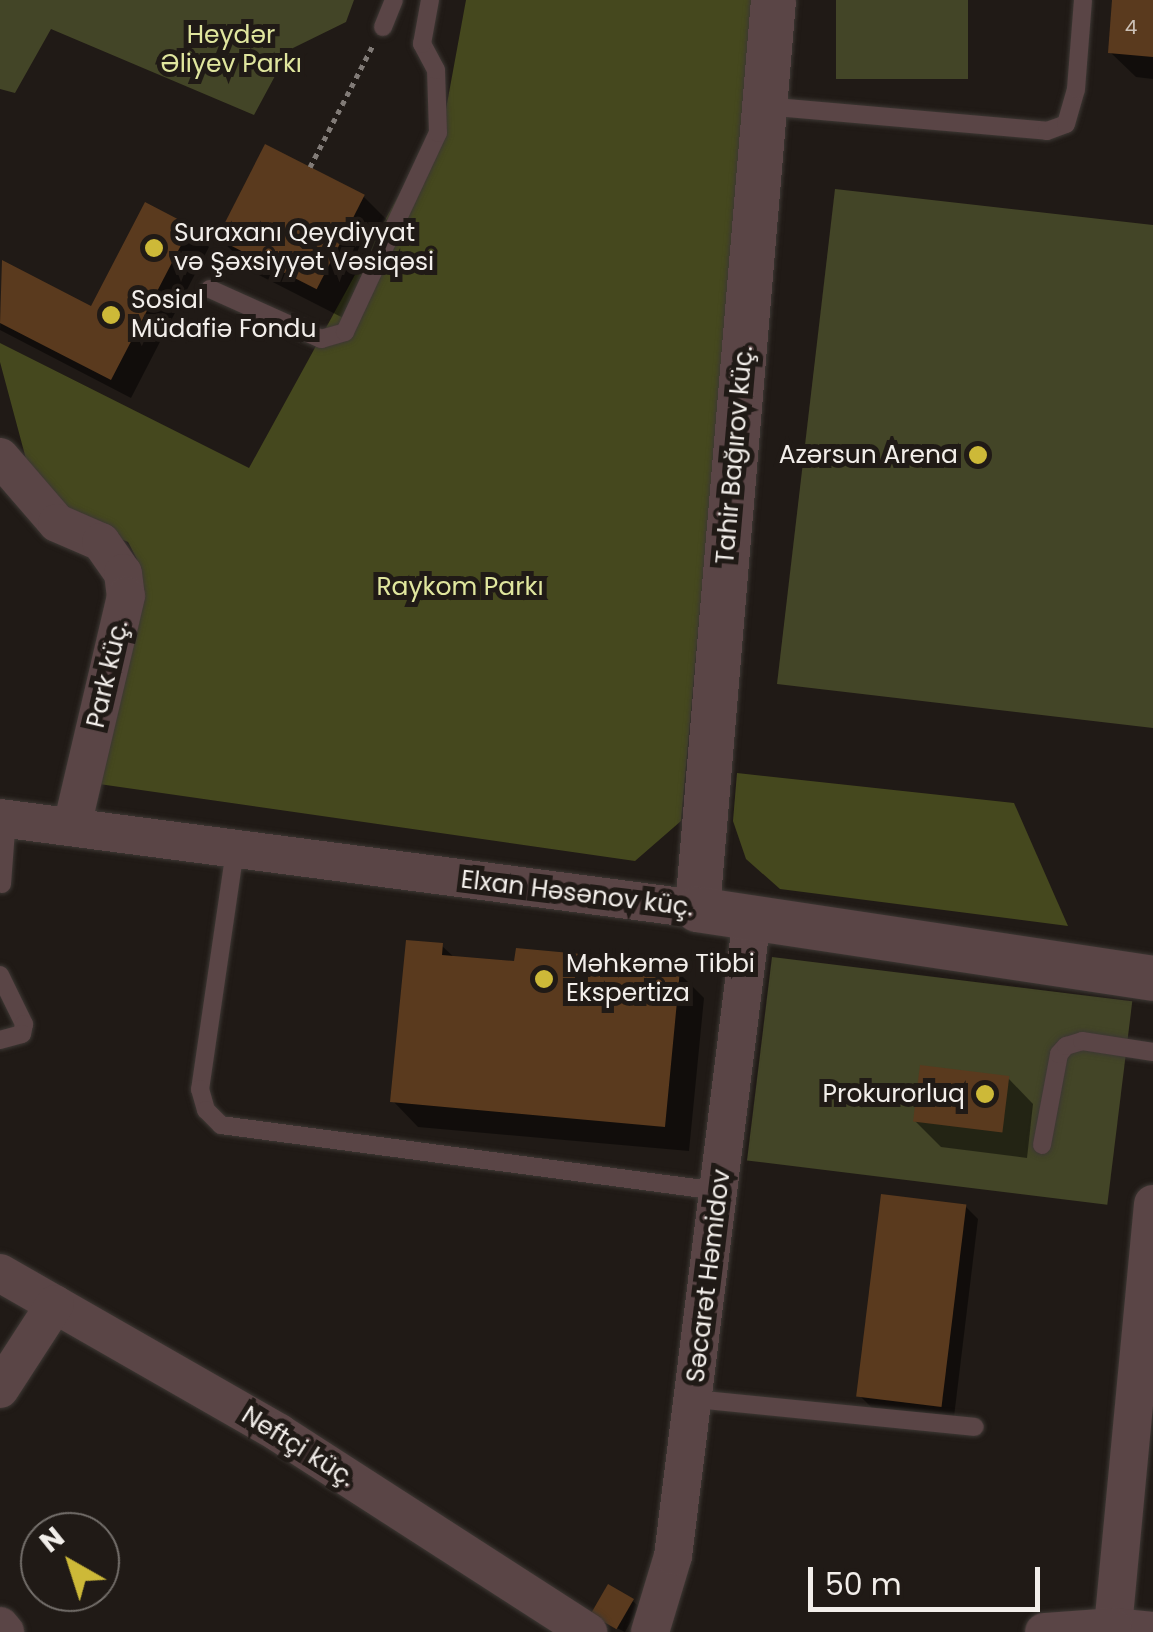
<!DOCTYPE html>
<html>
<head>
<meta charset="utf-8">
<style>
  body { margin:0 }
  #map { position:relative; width:1153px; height:1632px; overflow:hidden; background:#201a16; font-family:Poppins,sans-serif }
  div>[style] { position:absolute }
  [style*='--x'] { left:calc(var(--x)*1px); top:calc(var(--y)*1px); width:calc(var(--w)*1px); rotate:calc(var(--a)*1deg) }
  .green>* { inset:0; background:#434527; transform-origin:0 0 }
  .forest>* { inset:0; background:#45481e }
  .shadow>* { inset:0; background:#0007 }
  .building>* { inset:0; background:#5a3a1e; transform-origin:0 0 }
  .path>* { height:5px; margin-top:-2.5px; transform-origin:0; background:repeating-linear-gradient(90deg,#817b77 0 5px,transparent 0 10px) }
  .roads { filter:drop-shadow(0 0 2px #3d3834) drop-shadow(0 0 2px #3d3834) }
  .service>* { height:18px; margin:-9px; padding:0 9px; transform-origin:9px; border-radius:9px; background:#5a4546 }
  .minor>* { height:38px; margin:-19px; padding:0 19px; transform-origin:19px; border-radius:19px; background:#5a4546 }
  .tertiary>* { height:45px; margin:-22.5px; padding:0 22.5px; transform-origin:22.5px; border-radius:22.5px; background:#5a4546 }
  .dots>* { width:28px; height:28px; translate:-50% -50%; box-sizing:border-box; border:5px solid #201a16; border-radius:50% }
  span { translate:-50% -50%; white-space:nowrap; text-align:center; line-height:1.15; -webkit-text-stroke:10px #201a16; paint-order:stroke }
  .number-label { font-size:20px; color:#ccc1b7 }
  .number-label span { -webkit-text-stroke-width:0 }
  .park-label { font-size:25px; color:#e0e69e }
  .poi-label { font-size:25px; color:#f2eeea }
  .left { translate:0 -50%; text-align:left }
  .right { translate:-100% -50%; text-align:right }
  .street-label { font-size:25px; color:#f2eeea }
  .north { position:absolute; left:20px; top:1512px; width:100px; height:100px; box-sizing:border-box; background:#201a16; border:2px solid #746f6b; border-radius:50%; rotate:321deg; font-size:28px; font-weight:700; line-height:40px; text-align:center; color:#f2eeea }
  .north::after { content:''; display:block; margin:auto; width:35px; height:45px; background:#cdb938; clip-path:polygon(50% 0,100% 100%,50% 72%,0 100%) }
  .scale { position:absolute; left:808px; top:1567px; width:232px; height:45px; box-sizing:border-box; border:5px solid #f2eeea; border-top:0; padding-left:12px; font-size:30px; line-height:35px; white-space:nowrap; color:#f2eeea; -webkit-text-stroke:8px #201a16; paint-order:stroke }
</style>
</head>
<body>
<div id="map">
  <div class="green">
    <i style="clip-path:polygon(0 0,354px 0,346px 22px,289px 50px,254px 115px,51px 29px,15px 93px,0 89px)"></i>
    <i style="left:836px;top:0;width:132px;height:79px"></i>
    <i style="clip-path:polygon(835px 189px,1153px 225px,1153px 728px,777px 684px)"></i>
    <i style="left:772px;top:957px;width:363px;height:205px;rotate:7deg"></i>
  </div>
  <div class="forest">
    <i style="clip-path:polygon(466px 0,755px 0,681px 821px,635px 861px,92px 783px,142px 569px,128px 542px,69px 516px,26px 459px,0 362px,0 343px,249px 468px,446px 109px)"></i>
    <i style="clip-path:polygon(737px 773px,1014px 803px,1068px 926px,780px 889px,746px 859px,733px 821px)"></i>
  </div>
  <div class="shadow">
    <i style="clip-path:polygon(1115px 0,1153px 0,1153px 79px,1136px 77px,1110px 52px)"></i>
    <i style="clip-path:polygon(266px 147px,364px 197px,399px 232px,353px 323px,255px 273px,219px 238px)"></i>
    <i style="clip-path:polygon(190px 228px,209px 247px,131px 398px,0 330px,3px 264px,92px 309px)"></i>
    <i style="clip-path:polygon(442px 946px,455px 958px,517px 964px,579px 957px,596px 973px,656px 979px,679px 973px,704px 998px,689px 1151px,418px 1127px,393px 1101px)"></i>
    <i style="clip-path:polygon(1008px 1078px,1033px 1104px,1027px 1158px,941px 1147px,915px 1121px)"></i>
    <i style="clip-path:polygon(965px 1206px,978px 1219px,954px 1417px,872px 1408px,859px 1395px)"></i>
    <i style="clip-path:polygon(633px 1601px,639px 1607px,625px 1632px,600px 1620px)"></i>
  </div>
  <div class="building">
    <i style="clip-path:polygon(1112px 0,1153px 0,1153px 57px,1108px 53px)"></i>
    <i style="left:265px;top:144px;width:112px;height:106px;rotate:27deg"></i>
    <i style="clip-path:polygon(145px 202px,191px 226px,111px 380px,0 323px,2px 260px,91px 306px)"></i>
    <i style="clip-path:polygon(406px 940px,443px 943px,442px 955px,514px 961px,516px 948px,581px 954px,579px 969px,654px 976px,654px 968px,680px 970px,665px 1127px,390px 1102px)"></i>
    <i style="left:920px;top:1065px;width:90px;height:57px;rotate:7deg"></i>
    <i style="left:881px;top:1194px;width:86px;height:204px;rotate:7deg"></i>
    <i style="left:608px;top:1584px;width:30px;height:35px;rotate:30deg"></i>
  </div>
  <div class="path">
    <i style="--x:310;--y:167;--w:137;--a:-62.7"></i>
  </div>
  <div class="roads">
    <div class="service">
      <i style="--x:383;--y:27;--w:29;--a:-68"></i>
      <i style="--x:764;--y:106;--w:284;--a:5"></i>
      <i style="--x:1047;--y:131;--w:20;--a:-20"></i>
      <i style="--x:1066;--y:124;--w:36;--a:-74"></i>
      <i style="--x:1076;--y:89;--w:89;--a:-85.5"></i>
      <i style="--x:210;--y:289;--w:122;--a:24.2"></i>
      <i style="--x:321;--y:339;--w:25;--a:-16"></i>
      <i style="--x:345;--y:332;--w:220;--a:-65"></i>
      <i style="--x:438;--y:133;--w:63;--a:-91.8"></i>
      <i style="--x:436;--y:70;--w:30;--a:-118"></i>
      <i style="--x:422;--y:44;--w:45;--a:-79.7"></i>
      <i style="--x:235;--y:850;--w:242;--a:98.3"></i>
      <i style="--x:200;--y:1089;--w:22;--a:74"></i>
      <i style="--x:206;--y:1110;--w:21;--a:45"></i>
      <i style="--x:221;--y:1125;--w:501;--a:7.56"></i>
      <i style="--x:2;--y:884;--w:66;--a:-85.7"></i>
      <i style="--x:0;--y:975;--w:55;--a:63.9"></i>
      <i style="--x:24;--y:1024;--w:10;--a:101"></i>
      <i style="--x:22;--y:1034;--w:23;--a:165"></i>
      <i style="--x:1042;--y:1145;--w:93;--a:-79.4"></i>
      <i style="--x:1059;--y:1054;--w:11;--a:-49"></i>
      <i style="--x:1066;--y:1046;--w:17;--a:-17"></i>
      <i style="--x:1082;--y:1041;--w:72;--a:8.8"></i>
      <i style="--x:695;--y:1399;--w:281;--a:5.7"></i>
    </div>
    <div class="minor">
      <i style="--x:0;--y:457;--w:87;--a:49.2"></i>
      <i style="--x:57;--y:523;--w:48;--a:23.4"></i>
      <i style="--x:101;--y:542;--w:38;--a:55"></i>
      <i style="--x:123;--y:573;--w:23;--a:83"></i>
      <i style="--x:126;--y:596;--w:237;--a:103.2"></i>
      <i style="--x:0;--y:818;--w:703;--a:7.44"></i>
      <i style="--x:1153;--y:1204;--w:425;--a:95.4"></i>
      <i style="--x:1113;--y:1627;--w:40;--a:5.7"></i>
      <i style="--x:0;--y:1273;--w:322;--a:29.8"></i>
      <i style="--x:279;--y:1433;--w:368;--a:32.8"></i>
      <i style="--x:0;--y:1389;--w:101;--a:-57.1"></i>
      <i style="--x:0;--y:1626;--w:8;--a:50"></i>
      <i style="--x:650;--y:1632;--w:79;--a:-73.2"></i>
      <i style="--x:673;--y:1556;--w:645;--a:-82.96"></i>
      <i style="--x:1044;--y:1632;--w:69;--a:-4.1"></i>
    </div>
    <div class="tertiary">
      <i style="--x:773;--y:0;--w:912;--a:94.78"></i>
      <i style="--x:697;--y:909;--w:461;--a:8.6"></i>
    </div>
  </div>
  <div class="dots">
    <i style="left:154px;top:248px;background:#cdb938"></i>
    <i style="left:111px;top:315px;background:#cdb938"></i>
    <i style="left:978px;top:455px;background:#cdb938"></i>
    <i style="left:544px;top:979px;background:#cdb938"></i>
    <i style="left:985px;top:1094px;background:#cdb938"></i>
  </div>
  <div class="number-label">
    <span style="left:1131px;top:27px">4</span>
  </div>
  <div class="park-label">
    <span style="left:231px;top:50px">Heydər<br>Əliyev Parkı</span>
    <span style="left:460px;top:587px">Raykom Parkı</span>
  </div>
  <div class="poi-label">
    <span class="left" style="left:174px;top:248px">Suraxanı Qeydiyyat<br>və Şəxsiyyət Vəsiqəsi</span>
    <span class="left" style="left:131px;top:315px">Sosial<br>Müdafiə Fondu</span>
    <span class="right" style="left:958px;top:455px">Azərsun Arena</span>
    <span class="left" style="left:566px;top:979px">Məhkəmə Tibbi<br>Ekspertiza</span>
    <span class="right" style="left:965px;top:1094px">Prokurorluq</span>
  </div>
  <div class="street-label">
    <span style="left:735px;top:455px;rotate:-85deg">Tahir Bağırov küç.</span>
    <span style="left:108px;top:674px;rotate:-77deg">Park küç.</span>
    <span style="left:577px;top:894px;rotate:7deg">Elxan Həsənov küç.</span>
    <span style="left:709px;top:1276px;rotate:-83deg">Səcarət Həmidov</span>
    <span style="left:298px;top:1447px;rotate:32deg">Neftçi küç.</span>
  </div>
  <div class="north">N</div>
  <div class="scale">50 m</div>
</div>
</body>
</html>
